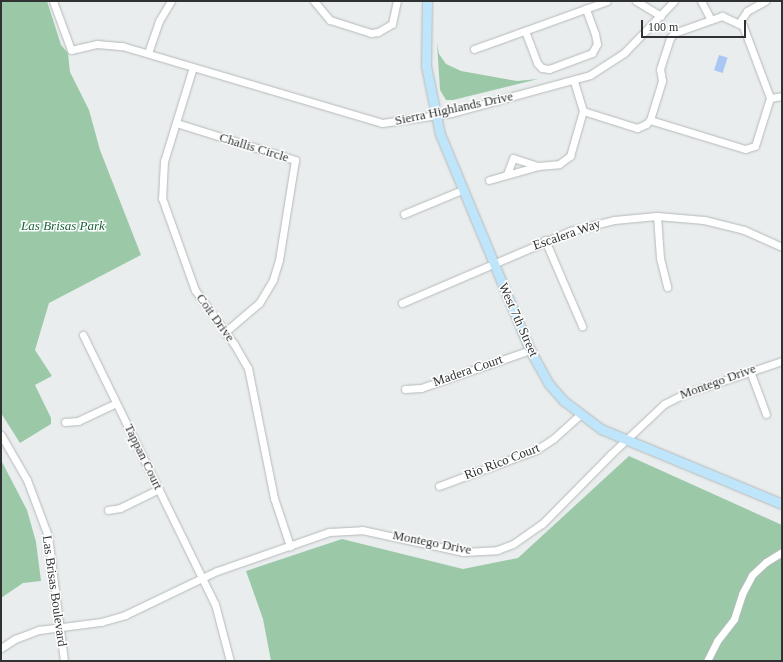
<!DOCTYPE html>
<html>
<head>
<meta charset="utf-8">
<style>
  body { margin:0 }
  #map { position:relative; width:783px; height:662px; overflow:hidden; background:#e9edee; font-family:"Times New Roman",serif }
  div>[style] { position:absolute }
  [style*='--x'] { left:calc(var(--x)*1px); top:calc(var(--y)*1px); width:calc(var(--w)*1px); rotate:calc(var(--a)*1deg) }
  .green>* { inset:0; background:#9bc9a8 }
  .water>* { inset:0; background:#aac6f5; transform-origin:0 0 }
  .roads { filter:drop-shadow(0 0 1px #b5b9ba) drop-shadow(0 0 1px #b5b9ba) }
  .minor>* { height:7px; margin:-3.5px; padding:0 3.5px; transform-origin:3.5px; border-radius:3.5px; background:#fff }
  .major>* { height:9px; margin:-4.5px; padding:0 4.5px; transform-origin:4.5px; border-radius:4.5px; background:#bfe5fa }
  span { translate:-50% -50%; white-space:nowrap; text-align:center; line-height:1.15; -webkit-text-stroke:3px #fff; paint-order:stroke }
  .street-label { font-size:13px; color:#2f3132 }
  .park-label { font-size:13px; color:#196138; font-style:italic }
  .frame { position:absolute; inset:0; border:2px solid #2f3132; pointer-events:none }
  .scale { position:absolute; left:641px; top:20px; width:105px; height:18px; box-sizing:border-box; border:2px solid #2f3132; border-top:0; padding-left:5px; font-size:12px; line-height:14px; white-space:nowrap; color:#2f3132; -webkit-text-stroke:3px #fff; paint-order:stroke }
</style>
</head>
<body>
<div id="map">
  <div class="green">
    <i style="clip-path:polygon(1px 1px,47px 1px,61px 45px,68px 53px,70px 72px,89px 110px,100px 150px,141px 255px,49px 303px,35px 350px,52px 376px,35px 385px,51px 418px,51px 424px,20px 443px,1px 413px)"></i>
    <i style="clip-path:polygon(437px 43px,439px 54px,446px 64px,461px 71px,517px 81px,538px 79px,453px 100px,446px 100px,440px 90px)"></i>
    <i style="clip-path:polygon(629px 456px,782px 525px,782px 661px,271px 661px,263px 619px,246px 571px,342px 539px,463px 569px,518px 558px)"></i>
    <i style="clip-path:polygon(1px 460px,27px 510px,36px 542px,41px 581px,23px 583px,1px 598px)"></i>
  </div>
  <div class="water">
    <i style="left:719px;top:55px;width:9px;height:16px;rotate:18deg"></i>
  </div>
  <div class="roads">
    <div class="minor">
      <i style="--x:53;--y:1;--w:52;--a:69.8"></i>
      <i style="--x:71;--y:50;--w:27;--a:-13"></i>
      <i style="--x:97;--y:44;--w:25;--a:5"></i>
      <i style="--x:122;--y:46;--w:271;--a:16.5"></i>
      <i style="--x:382;--y:123;--w:70;--a:-8.2"></i>
      <i style="--x:451;--y:113;--w:144;--a:-15.3"></i>
      <i style="--x:590;--y:75;--w:40;--a:-32.9"></i>
      <i style="--x:624;--y:53;--w:72;--a:-46.1"></i>
      <i style="--x:314;--y:1;--w:25;--a:50"></i>
      <i style="--x:330;--y:20;--w:43;--a:17.6"></i>
      <i style="--x:371;--y:33;--w:7;--a:-8"></i>
      <i style="--x:378;--y:32;--w:16;--a:-30"></i>
      <i style="--x:392;--y:24;--w:24;--a:-78"></i>
      <i style="--x:636;--y:1;--w:29;--a:31"></i>
      <i style="--x:701;--y:1;--w:21;--a:62"></i>
      <i style="--x:739;--y:23;--w:14;--a:-56"></i>
      <i style="--x:747;--y:11;--w:21;--a:-29"></i>
      <i style="--x:525;--y:31;--w:34;--a:69"></i>
      <i style="--x:537;--y:63;--w:7;--a:45"></i>
      <i style="--x:542;--y:68;--w:7;--a:8"></i>
      <i style="--x:549;--y:69;--w:46;--a:-20.4"></i>
      <i style="--x:592;--y:53;--w:10;--a:-61"></i>
      <i style="--x:597;--y:44;--w:10;--a:-101"></i>
      <i style="--x:595;--y:34;--w:27;--a:-110"></i>
      <i style="--x:474;--y:49;--w:141;--a:-19.8"></i>
      <i style="--x:148;--y:53;--w:34;--a:-71"></i>
      <i style="--x:159;--y:21;--w:23;--a:-59"></i>
      <i style="--x:193;--y:67;--w:98;--a:107.1"></i>
      <i style="--x:164;--y:161;--w:37;--a:93"></i>
      <i style="--x:162;--y:198;--w:98;--a:70.3"></i>
      <i style="--x:195;--y:290;--w:67;--a:54.2"></i>
      <i style="--x:234;--y:344;--w:28;--a:60"></i>
      <i style="--x:248;--y:368;--w:133;--a:78.7"></i>
      <i style="--x:274;--y:498;--w:51;--a:71.6"></i>
      <i style="--x:770;--y:98;--w:12;--a:-9"></i>
      <i style="--x:583;--y:111;--w:57;--a:17.5"></i>
      <i style="--x:637;--y:128;--w:10;--a:-24"></i>
      <i style="--x:646;--y:124;--w:6;--a:-45"></i>
      <i style="--x:650;--y:120;--w:41;--a:-72.9"></i>
      <i style="--x:662;--y:81;--w:12;--a:-99"></i>
      <i style="--x:660;--y:69;--w:33;--a:-72"></i>
      <i style="--x:670;--y:38;--w:6;--a:-51"></i>
      <i style="--x:674;--y:33;--w:51;--a:-19.5"></i>
      <i style="--x:722;--y:16;--w:23;--a:25"></i>
      <i style="--x:743;--y:26;--w:77;--a:69.4"></i>
      <i style="--x:770;--y:98;--w:50;--a:107.4"></i>
      <i style="--x:755;--y:146;--w:10;--a:163"></i>
      <i style="--x:745;--y:149;--w:99;--a:-163"></i>
      <i style="--x:176;--y:123;--w:125;--a:17.3"></i>
      <i style="--x:295;--y:160;--w:101;--a:99.1"></i>
      <i style="--x:279;--y:260;--w:21;--a:107"></i>
      <i style="--x:273;--y:280;--w:27;--a:121"></i>
      <i style="--x:259;--y:303;--w:45;--a:139.5"></i>
      <i style="--x:507;--y:174;--w:17;--a:-69"></i>
      <i style="--x:513;--y:158;--w:26;--a:18"></i>
      <i style="--x:489;--y:180;--w:51;--a:-15.9"></i>
      <i style="--x:538;--y:166;--w:21;--a:-5"></i>
      <i style="--x:559;--y:164;--w:14;--a:-36"></i>
      <i style="--x:570;--y:156;--w:47;--a:-73.9"></i>
      <i style="--x:583;--y:111;--w:30;--a:-107"></i>
      <i style="--x:404;--y:214;--w:63;--a:-22.5"></i>
      <i style="--x:657;--y:216;--w:42;--a:85.9"></i>
      <i style="--x:660;--y:258;--w:30;--a:76"></i>
      <i style="--x:545;--y:240;--w:94;--a:66.7"></i>
      <i style="--x:402;--y:303;--w:183;--a:-23.2"></i>
      <i style="--x:570;--y:231;--w:45;--a:-14"></i>
      <i style="--x:614;--y:220;--w:43;--a:-5.3"></i>
      <i style="--x:657;--y:216;--w:47;--a:4.9"></i>
      <i style="--x:704;--y:220;--w:41;--a:14"></i>
      <i style="--x:744;--y:230;--w:42;--a:24.1"></i>
      <i style="--x:83;--y:335;--w:300;--a:63.9"></i>
      <i style="--x:215;--y:604;--w:59;--a:75.3"></i>
      <i style="--x:750;--y:371;--w:46;--a:69.6"></i>
      <i style="--x:405;--y:389;--w:16;--a:-4"></i>
      <i style="--x:421;--y:388;--w:115;--a:-19.2"></i>
      <i style="--x:65;--y:422;--w:13;--a:-4"></i>
      <i style="--x:78;--y:421;--w:42;--a:-25.3"></i>
      <i style="--x:1;--y:435;--w:52;--a:60"></i>
      <i style="--x:27;--y:480;--w:60;--a:69.4"></i>
      <i style="--x:48;--y:536;--w:126;--a:82.7"></i>
      <i style="--x:439;--y:486;--w:103;--a:-20.4"></i>
      <i style="--x:536;--y:450;--w:20;--a:-33"></i>
      <i style="--x:553;--y:439;--w:36;--a:-42"></i>
      <i style="--x:108;--y:510;--w:12;--a:-9"></i>
      <i style="--x:120;--y:508;--w:43;--a:-26"></i>
      <i style="--x:1;--y:648;--w:17;--a:-33"></i>
      <i style="--x:15;--y:639;--w:26;--a:-21"></i>
      <i style="--x:39;--y:630;--w:63;--a:-7.4"></i>
      <i style="--x:101;--y:622;--w:25;--a:-16"></i>
      <i style="--x:125;--y:615;--w:102;--a:-25.6"></i>
      <i style="--x:217;--y:571;--w:119;--a:-19.2"></i>
      <i style="--x:329;--y:532;--w:33;--a:-3"></i>
      <i style="--x:362;--y:530;--w:103;--a:12.3"></i>
      <i style="--x:463;--y:552;--w:34;--a:-3"></i>
      <i style="--x:497;--y:550;--w:17;--a:-21"></i>
      <i style="--x:513;--y:544;--w:35;--a:-35"></i>
      <i style="--x:542;--y:524;--w:98;--a:-45.4"></i>
      <i style="--x:611;--y:454;--w:73;--a:-43.3"></i>
      <i style="--x:664;--y:404;--w:22;--a:-27"></i>
      <i style="--x:684;--y:394;--w:103;--a:-18.6"></i>
      <i style="--x:707;--y:661;--w:22;--a:-63"></i>
      <i style="--x:717;--y:641;--w:28;--a:-52"></i>
      <i style="--x:734;--y:619;--w:26;--a:-72"></i>
      <i style="--x:742;--y:594;--w:21;--a:-62"></i>
      <i style="--x:752;--y:575;--w:19;--a:-43"></i>
      <i style="--x:766;--y:562;--w:19;--a:-32"></i>
    </div>
    <div class="major">
      <i style="--x:427;--y:1;--w:65;--a:90.9"></i>
      <i style="--x:426;--y:66;--w:69;--a:78.4"></i>
      <i style="--x:440;--y:134;--w:234;--a:67.4"></i>
      <i style="--x:530;--y:350;--w:39;--a:61"></i>
      <i style="--x:549;--y:384;--w:23;--a:49"></i>
      <i style="--x:564;--y:401;--w:46;--a:37.1"></i>
      <i style="--x:601;--y:429;--w:196;--a:22.5"></i>
    </div>
  </div>
  <div class="street-label">
    <span style="left:454px;top:109px;rotate:-12deg">Sierra Highlands Drive</span>
    <span style="left:254px;top:148px;rotate:17deg">Challis Circle</span>
    <span style="left:567px;top:235px;rotate:-19deg">Escalera Way</span>
    <span style="left:215px;top:318px;rotate:54deg">Coit Drive</span>
    <span style="left:518px;top:320px;rotate:66deg">West 7th Street</span>
    <span style="left:468px;top:371px;rotate:-19deg">Madera Court</span>
    <span style="left:718px;top:382px;rotate:-20deg">Montego Drive</span>
    <span style="left:143px;top:457px;rotate:64deg">Tappan Court</span>
    <span style="left:502px;top:462px;rotate:-21deg">Rio Rico Court</span>
    <span style="left:432px;top:543px;rotate:11deg">Montego Drive</span>
    <span style="left:54px;top:591px;rotate:82deg">Las Brisas Boulevard</span>
  </div>
  <div class="park-label">
    <span style="left:63px;top:226px">Las Brisas Park</span>
  </div>
  <div class="frame"></div>
  <div class="scale">100 m</div>
</div>
</body>
</html>
